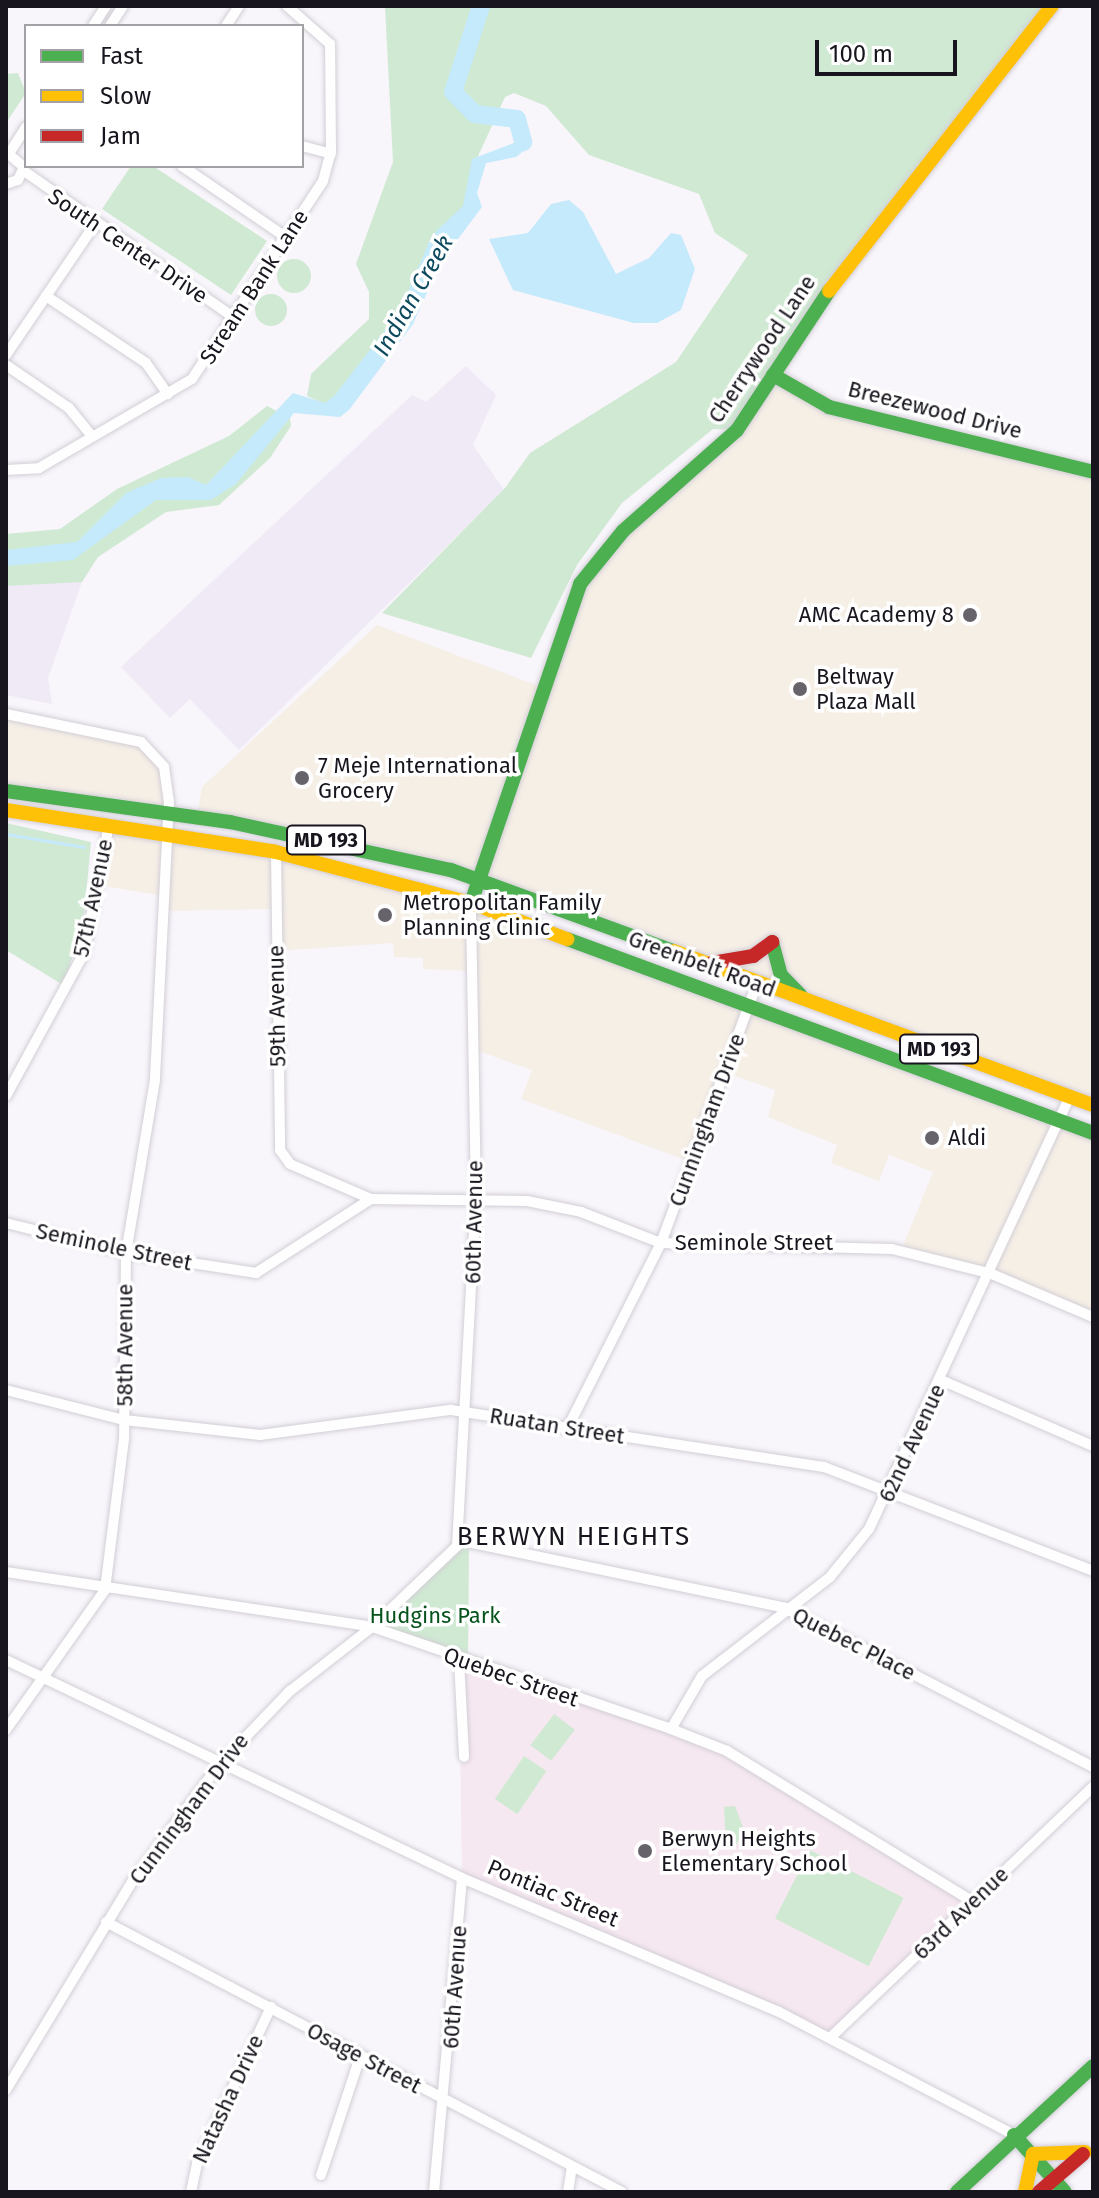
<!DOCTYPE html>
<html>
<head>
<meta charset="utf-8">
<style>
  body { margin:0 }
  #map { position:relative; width:1099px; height:2198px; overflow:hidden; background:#f8f5fb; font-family:"Fira Sans",sans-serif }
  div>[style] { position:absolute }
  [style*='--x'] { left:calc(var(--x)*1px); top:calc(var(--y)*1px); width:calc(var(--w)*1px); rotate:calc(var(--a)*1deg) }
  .commercial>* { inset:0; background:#f6efe6 }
  .built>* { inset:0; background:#f0eaf7 }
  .education>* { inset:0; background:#f6e8f1 }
  .green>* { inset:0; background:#d0e9d3; transform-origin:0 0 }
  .round { border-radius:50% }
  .water>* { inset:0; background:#c4eafc }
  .stream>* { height:3px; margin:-1.5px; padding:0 1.5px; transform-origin:1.5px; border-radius:1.5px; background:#c4eafc }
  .river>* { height:18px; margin:-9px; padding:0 9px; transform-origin:9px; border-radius:9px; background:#c4eafc }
  .roads { filter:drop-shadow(0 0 2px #d2ced6) drop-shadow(0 0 2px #d2ced6) }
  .street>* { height:10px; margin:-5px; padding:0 5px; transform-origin:5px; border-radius:5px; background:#fefefe }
  .fast>* { height:14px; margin:-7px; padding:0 7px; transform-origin:7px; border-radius:7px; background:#4caf50 }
  .slow>* { height:14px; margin:-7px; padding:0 7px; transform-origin:7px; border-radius:7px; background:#ffc107 }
  .jam>* { height:14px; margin:-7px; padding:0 7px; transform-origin:7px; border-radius:7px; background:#c62828 }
  .dots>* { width:22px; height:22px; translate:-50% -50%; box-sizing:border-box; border:4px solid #fff; border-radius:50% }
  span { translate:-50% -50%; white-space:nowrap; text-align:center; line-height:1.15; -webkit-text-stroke:7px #fff; paint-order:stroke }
  .shield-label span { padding:2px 6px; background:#fff; border:2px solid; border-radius:6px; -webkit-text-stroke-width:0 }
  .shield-label { font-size:20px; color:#19151e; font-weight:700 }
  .street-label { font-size:22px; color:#19151e }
  .poi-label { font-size:22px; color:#19151e }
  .right { translate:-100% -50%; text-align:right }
  .left { translate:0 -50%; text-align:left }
  .park-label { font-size:22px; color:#07531c }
  .water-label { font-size:24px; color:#0d4a5e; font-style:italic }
  .quarter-label { font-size:26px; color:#19151e; letter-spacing:2px }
  .frame { position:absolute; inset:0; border:8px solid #19151e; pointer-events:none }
  .legend { position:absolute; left:24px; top:24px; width:280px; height:144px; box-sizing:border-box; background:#fff; border:2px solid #a3a1a5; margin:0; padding:10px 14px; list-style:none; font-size:24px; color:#19151e }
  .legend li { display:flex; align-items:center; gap:16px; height:40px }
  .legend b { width:40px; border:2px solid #a3a1a5 }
  .scale { position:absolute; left:815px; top:40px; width:142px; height:36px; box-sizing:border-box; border:4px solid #19151e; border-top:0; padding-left:10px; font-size:24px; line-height:28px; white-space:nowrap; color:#19151e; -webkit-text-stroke:6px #fff; paint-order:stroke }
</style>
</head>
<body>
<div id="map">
  <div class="commercial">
    <i style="clip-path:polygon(773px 375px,806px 395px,1093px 472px,1093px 1105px,528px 897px,197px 816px,202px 787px,377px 625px,544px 688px,594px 565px,690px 477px)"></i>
    <i style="clip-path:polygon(6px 714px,127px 737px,164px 767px,169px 811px,6px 791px)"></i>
    <i style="clip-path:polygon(109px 824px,378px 877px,1093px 1133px,1093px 1317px,992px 1274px,901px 1251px,933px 1172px,889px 1155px,879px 1181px,831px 1163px,837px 1145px,768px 1117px,775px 1090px,724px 1072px,691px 1162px,521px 1099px,532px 1070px,473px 1049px,472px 971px,423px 969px,423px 958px,394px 957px,393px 943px,276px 951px,275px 909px,164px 911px,164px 896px,98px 885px)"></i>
  </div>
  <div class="built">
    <i style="clip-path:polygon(466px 366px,496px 395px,473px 445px,504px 490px,239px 750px,190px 699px,170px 718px,121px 667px,412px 395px,426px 402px)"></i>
    <i style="clip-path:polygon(40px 580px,82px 582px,48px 678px,52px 704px,6px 695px,6px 586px)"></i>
  </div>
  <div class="education">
    <i style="clip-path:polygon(459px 1660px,707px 1742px,973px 1902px,830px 2038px,462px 1878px)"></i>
  </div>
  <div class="green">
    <i style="clip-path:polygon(385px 6px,1052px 6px,836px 280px,737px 430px,713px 429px,622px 503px,577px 565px,531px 658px,382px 613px,505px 488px,530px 453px,676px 362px,748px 255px,715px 233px,699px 194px,589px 155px,546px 106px,514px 93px,505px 97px,479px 154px,468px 206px,337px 409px,307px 396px,311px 374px,369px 319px,369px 292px,356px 264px,393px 162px)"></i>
    <i style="clip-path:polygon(18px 73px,26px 93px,6px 123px,6px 74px)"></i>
    <i style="clip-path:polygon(131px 166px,153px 166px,267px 241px,231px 295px,102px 209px)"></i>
    <i class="round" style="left:277px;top:259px;width:34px;height:34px"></i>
    <i class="round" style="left:255px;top:294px;width:32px;height:32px"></i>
    <i style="clip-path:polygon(267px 406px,290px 418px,291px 426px,270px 458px,219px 505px,166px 512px,98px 557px,82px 582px,6px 586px,6px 534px,60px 529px,117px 489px,229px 436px)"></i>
    <i style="clip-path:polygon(6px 823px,91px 842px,83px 926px,63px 985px,6px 950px)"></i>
    <i style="clip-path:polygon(469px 1542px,468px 1663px,372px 1627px,457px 1546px)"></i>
    <i style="left:554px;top:1714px;width:26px;height:39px;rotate:37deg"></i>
    <i style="left:524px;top:1756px;width:27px;height:52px;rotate:34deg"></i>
    <i style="clip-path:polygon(735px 1806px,744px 1830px,736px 1845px,726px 1845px,724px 1807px)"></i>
    <i style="left:810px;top:1850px;width:105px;height:77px;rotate:27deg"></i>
  </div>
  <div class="water">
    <i style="clip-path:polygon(521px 116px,532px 144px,516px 157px,486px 163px,477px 193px,482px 207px,440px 263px,413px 324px,349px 410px,340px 417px,294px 413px,236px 484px,211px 500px,156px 500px,73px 560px,6px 566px,6px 550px,77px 542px,126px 493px,161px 478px,188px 477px,206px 485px,293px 393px,325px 403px,335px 395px,400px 311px,432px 235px,463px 206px,472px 159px,519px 141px,512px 123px)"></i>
    <i style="clip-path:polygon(569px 200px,583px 212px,616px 274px,649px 258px,671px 233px,681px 235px,695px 269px,681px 310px,657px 323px,634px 323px,513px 290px,489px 239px,528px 233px,551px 204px)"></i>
  </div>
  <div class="stream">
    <i style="--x:6;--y:834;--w:79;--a:9.5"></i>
  </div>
  <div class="river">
    <i style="--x:481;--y:6;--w:90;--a:108"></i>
    <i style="--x:453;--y:92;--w:31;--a:45"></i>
    <i style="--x:475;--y:114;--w:42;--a:6.8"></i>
    <i style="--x:517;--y:119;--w:24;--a:75"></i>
  </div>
  <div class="roads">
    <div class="street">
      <i style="--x:93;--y:26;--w:24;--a:-57"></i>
      <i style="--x:110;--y:26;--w:24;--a:-57"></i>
      <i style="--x:226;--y:26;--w:24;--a:-57"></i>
      <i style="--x:302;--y:146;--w:30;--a:15"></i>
      <i style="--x:6;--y:152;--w:23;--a:40"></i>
      <i style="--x:24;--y:167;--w:14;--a:115"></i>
      <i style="--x:18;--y:180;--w:13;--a:162"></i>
      <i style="--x:10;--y:152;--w:30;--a:-57"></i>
      <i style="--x:182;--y:166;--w:127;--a:34.4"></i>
      <i style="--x:24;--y:171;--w:257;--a:34.9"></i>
      <i style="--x:46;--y:296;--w:120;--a:33.8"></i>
      <i style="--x:146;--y:363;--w:38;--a:55"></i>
      <i style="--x:6;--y:355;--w:158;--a:-55.8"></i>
      <i style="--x:6;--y:365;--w:76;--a:34.3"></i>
      <i style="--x:69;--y:408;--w:36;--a:51"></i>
      <i style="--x:6;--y:470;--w:33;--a:-3"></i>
      <i style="--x:39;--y:468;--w:177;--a:-30.2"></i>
      <i style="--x:192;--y:379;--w:237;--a:-56.5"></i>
      <i style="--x:323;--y:181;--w:31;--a:-75"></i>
      <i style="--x:331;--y:151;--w:107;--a:-90.5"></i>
      <i style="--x:330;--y:44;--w:57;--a:-138.5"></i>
      <i style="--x:6;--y:714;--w:138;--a:11.7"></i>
      <i style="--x:141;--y:742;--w:34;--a:47"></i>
      <i style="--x:164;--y:767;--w:34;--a:82"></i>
      <i style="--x:169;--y:801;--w:279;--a:92.9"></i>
      <i style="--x:155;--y:1080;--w:175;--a:99.5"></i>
      <i style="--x:126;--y:1253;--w:186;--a:90.6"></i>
      <i style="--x:124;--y:1439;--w:152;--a:97.2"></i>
      <i style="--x:105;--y:1590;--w:171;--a:125.3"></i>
      <i style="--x:276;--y:852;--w:298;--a:89.2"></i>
      <i style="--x:280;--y:1150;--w:17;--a:54"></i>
      <i style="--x:290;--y:1164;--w:88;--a:23.4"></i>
      <i style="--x:6;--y:1096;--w:163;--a:-61.4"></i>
      <i style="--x:84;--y:953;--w:131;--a:-79"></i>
      <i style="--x:6;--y:1223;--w:124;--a:14"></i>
      <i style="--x:126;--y:1253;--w:132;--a:8.7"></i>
      <i style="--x:256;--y:1273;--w:137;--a:-32.8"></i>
      <i style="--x:371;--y:1199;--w:156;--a:0.7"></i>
      <i style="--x:527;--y:1201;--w:55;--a:11.5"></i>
      <i style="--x:581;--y:1212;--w:86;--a:21.2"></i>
      <i style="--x:661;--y:1243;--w:231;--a:1.5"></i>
      <i style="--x:892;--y:1249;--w:103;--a:14"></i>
      <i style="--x:992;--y:1274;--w:110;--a:23.1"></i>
      <i style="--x:941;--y:1380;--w:166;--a:23.5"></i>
      <i style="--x:6;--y:1390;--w:122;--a:14.3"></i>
      <i style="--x:124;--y:1420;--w:137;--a:6.3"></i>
      <i style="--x:260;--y:1435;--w:193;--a:-7.5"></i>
      <i style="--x:451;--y:1410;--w:377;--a:8.7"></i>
      <i style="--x:824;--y:1467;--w:288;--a:21.1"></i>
      <i style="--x:568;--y:1427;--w:206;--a:-63.2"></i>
      <i style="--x:661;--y:1243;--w:277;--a:-69.7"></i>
      <i style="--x:458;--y:1540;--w:334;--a:11.7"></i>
      <i style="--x:785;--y:1608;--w:347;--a:27.3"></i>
      <i style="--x:6;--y:1572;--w:370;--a:8.5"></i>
      <i style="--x:372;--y:1627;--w:316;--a:18.8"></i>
      <i style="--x:671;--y:1729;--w:60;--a:21.4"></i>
      <i style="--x:727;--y:1751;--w:289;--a:31.5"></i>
      <i style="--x:6;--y:1660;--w:505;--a:25.55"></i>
      <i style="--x:462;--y:1878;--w:344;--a:22.9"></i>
      <i style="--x:779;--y:2012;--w:265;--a:27.6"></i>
      <i style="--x:459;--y:1660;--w:97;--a:87"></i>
      <i style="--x:671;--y:1729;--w:61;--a:-59.7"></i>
      <i style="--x:702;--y:1676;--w:162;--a:-37.7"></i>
      <i style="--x:830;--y:1577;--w:62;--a:-50.9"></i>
      <i style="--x:869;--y:1529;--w:477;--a:-65.1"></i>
      <i style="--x:106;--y:1922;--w:582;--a:27.62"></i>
      <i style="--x:830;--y:2038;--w:364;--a:-43.7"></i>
      <i style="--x:6;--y:2090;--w:243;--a:-58.8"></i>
      <i style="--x:132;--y:1882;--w:144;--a:-53.4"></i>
      <i style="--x:218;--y:1766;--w:104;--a:-46.2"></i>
      <i style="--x:290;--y:1691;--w:104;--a:-38"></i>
      <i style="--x:372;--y:1627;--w:117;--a:-43.6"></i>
      <i style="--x:457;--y:1546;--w:350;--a:-86.9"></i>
      <i style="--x:476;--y:1197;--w:294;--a:-91"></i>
      <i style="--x:321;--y:2175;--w:124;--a:-71.7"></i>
      <i style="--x:191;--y:2192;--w:30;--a:-78"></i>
      <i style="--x:197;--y:2163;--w:173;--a:-64.6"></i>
      <i style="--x:434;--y:2192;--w:315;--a:-84.9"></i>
      <i style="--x:568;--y:2192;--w:26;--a:-81"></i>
    </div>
    <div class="fast">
      <i style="--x:773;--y:375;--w:64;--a:29.7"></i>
      <i style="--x:829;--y:407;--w:272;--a:13.8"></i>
      <i style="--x:6;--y:791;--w:226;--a:7.9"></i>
      <i style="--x:230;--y:822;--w:226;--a:12.3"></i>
      <i style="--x:451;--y:870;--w:237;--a:20"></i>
      <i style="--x:471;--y:903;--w:337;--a:-71.1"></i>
      <i style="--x:580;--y:584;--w:68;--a:-50.9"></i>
      <i style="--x:623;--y:531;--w:152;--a:-41.5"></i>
      <i style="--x:737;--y:430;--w:167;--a:-56.5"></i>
      <i style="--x:567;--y:939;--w:561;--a:20.25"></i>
      <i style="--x:772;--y:942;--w:34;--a:75"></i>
      <i style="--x:781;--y:975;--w:28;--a:46"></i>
      <i style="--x:1014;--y:2135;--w:76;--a:48.2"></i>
      <i style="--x:957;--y:2192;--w:185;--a:-42.8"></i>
    </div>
    <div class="slow">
      <i style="--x:829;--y:291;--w:362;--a:-52"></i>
      <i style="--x:6;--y:810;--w:273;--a:8.8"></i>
      <i style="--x:276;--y:852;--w:202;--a:14.7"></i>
      <i style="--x:471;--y:903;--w:103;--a:20.6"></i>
      <i style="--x:674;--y:951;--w:446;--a:20.2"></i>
      <i style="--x:1025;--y:2192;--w:39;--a:-78"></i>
      <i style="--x:1033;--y:2154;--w:52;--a:-2.2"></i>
    </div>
    <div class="jam">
      <i style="--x:712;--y:963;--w:42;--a:-9.7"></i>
      <i style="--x:753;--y:956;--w:24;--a:-36"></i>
      <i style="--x:1039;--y:2192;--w:58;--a:-40.8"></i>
    </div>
  </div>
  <div class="dots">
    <i style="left:970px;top:615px;background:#67636b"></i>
    <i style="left:800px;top:689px;background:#67636b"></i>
    <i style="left:302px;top:778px;background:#67636b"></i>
    <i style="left:385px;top:915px;background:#67636b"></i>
    <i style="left:932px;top:1138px;background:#67636b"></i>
    <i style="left:645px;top:1851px;background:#67636b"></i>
  </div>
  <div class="shield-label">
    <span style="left:326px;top:840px">MD 193</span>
    <span style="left:939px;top:1049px">MD 193</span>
  </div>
  <div class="street-label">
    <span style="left:128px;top:246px;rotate:34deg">South Center Drive</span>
    <span style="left:254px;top:287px;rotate:-57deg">Stream Bank Lane</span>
    <span style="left:762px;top:349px;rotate:-56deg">Cherrywood Lane</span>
    <span style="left:935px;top:410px;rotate:14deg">Breezewood Drive</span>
    <span style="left:93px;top:898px;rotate:-78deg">57th Avenue</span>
    <span style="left:702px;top:964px;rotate:20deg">Greenbelt Road</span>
    <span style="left:277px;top:1006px;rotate:-91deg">59th Avenue</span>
    <span style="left:707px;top:1120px;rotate:-70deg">Cunningham Drive</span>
    <span style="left:474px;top:1222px;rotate:-89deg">60th Avenue</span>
    <span style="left:754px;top:1243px">Seminole Street</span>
    <span style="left:114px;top:1247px;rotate:12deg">Seminole Street</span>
    <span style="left:125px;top:1345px;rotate:-90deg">58th Avenue</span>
    <span style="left:557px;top:1426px;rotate:9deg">Ruatan Street</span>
    <span style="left:912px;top:1443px;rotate:-65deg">62nd Avenue</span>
    <span style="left:854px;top:1644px;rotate:27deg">Quebec Place</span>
    <span style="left:511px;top:1677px;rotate:19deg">Quebec Street</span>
    <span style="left:189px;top:1809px;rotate:-53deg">Cunningham Drive</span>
    <span style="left:553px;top:1893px;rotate:23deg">Pontiac Street</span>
    <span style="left:961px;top:1913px;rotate:-44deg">63rd Avenue</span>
    <span style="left:455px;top:1987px;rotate:-86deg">60th Avenue</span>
    <span style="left:364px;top:2058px;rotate:28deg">Osage Street</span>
    <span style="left:228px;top:2099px;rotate:-65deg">Natasha Drive</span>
  </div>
  <div class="poi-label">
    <span class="right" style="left:954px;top:615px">AMC Academy 8</span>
    <span class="left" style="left:816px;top:689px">Beltway<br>Plaza Mall</span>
    <span class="left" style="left:318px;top:778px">7 Meje International<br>Grocery</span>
    <span class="left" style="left:403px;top:915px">Metropolitan Family<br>Planning Clinic</span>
    <span class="left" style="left:948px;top:1138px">Aldi</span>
    <span class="left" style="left:661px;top:1851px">Berwyn Heights<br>Elementary School</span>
  </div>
  <div class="park-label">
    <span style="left:435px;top:1616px">Hudgins Park</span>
  </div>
  <div class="water-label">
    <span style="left:414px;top:296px;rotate:-60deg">Indian Creek</span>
  </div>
  <div class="quarter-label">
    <span style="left:574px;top:1537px">BERWYN HEIGHTS</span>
  </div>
  <div class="frame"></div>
  <ul class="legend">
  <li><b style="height:10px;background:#4caf50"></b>Fast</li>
  <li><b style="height:10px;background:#ffc107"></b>Slow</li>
  <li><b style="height:10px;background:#c62828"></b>Jam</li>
  </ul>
  <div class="scale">100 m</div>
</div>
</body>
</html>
